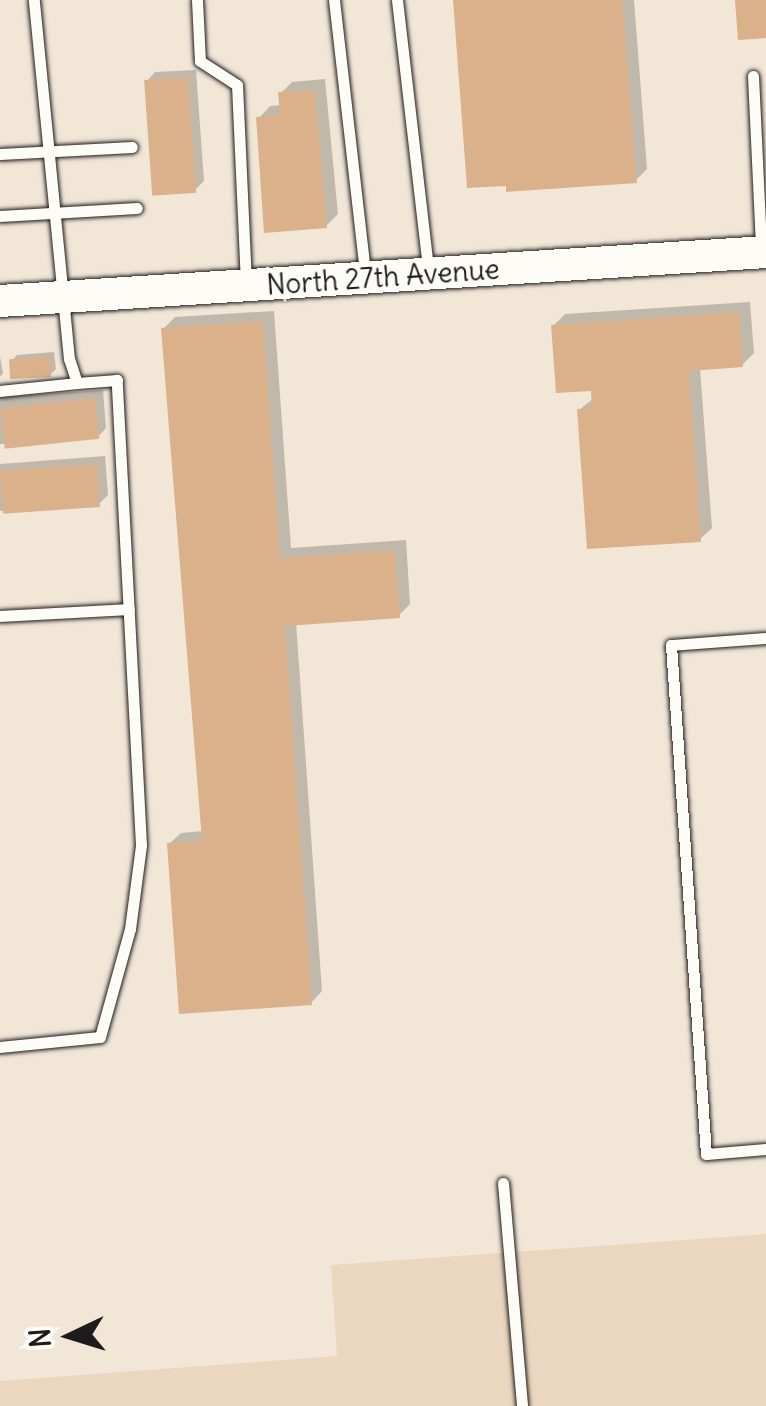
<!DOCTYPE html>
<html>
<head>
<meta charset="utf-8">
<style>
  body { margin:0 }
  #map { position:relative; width:766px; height:1406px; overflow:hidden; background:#f2e6d7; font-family:Delius,sans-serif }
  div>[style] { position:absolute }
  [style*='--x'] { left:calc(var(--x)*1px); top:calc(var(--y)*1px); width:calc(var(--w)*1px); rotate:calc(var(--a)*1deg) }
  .built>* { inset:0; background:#ebd6c0 }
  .shadow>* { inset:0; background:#0003 }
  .building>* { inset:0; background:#dab18b; transform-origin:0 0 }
  .roads { filter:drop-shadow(0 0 2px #1c1c1c) drop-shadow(0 0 2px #1c1c1c) }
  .lane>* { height:11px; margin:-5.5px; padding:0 5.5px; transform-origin:5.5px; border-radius:5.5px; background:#fdfcf7 }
  .secondary>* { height:32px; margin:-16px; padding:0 16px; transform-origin:16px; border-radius:16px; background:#fdfcf7 }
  span { translate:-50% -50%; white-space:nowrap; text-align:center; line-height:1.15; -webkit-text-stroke:8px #fdfcf7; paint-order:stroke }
  .street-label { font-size:28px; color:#1c1c1c }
  .north { position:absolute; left:20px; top:1286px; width:100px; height:100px; -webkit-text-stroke:8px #fdfcf7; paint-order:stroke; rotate:266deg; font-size:28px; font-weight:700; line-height:40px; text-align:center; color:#1c1c1c }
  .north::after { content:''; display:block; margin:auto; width:35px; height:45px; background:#1c1c1c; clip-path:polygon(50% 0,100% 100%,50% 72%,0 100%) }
</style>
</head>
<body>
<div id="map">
  <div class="built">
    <i style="clip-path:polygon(766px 1234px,766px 1406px,0 1406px,0 1381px,337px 1356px,331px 1265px)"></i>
  </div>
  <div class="shadow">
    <i style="clip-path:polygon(456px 0,634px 0,647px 169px,636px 180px)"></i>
    <i style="clip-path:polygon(196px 70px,204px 181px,195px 190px,147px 81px,155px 72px)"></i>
    <i style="clip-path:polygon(325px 79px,338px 214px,326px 226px,259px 118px,270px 106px,282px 105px,281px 93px,292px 82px)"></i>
    <i style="clip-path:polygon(750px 302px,754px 353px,742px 365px,700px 368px,712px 528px,700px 539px,579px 410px,594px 398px,593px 388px,553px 326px,565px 314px)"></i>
    <i style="clip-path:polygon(274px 311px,291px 548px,406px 540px,410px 604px,399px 615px,296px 622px,322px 991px,311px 1003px,169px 844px,181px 833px,203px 831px,163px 329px,175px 317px)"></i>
    <i style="clip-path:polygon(54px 352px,56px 369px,50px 375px,12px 361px,17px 355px)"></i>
    <i style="clip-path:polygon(0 357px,3px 373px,0 377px)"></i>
    <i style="clip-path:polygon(103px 390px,106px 428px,98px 437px,0 444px,0 397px)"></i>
    <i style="clip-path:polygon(105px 456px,108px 495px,99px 504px,0 511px,0 464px)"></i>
  </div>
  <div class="building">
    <i style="clip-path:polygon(453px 0,622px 0,637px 183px,506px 192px,506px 186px,467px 188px)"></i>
    <i style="clip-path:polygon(735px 0,766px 0,766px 38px,738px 40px)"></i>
    <i style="left:188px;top:77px;width:116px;height:44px;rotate:86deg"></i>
    <i style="clip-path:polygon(315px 90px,327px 228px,264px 233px,256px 117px,280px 115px,278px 92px)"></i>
    <i style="clip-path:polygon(739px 312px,743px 367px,689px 371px,701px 542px,587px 549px,577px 409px,592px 408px,591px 391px,556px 393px,551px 325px)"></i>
    <i style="clip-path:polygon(263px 321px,280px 558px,395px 550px,400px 618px,285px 626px,312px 1005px,179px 1014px,167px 843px,202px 841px,161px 328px)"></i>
    <i style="left:50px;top:357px;width:20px;height:41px;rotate:87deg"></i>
    <i style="left:95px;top:398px;width:41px;height:95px;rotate:84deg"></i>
    <i style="left:97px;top:464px;width:43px;height:97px;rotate:86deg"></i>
  </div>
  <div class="roads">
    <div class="lane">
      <i style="--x:197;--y:0;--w:61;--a:87.2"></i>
      <i style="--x:200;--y:61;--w:44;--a:33"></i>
      <i style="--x:237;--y:85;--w:196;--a:87.4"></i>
      <i style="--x:334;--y:0;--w:275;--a:83.5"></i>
      <i style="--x:397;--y:0;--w:271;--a:83.4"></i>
      <i style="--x:753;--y:76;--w:172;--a:87.3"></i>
      <i style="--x:0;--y:154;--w:132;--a:-3"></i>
      <i style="--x:0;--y:216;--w:137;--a:-3.3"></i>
      <i style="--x:0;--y:391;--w:77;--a:-5.9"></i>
      <i style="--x:0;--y:616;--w:129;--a:-3.1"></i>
      <i style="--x:766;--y:638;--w:95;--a:175.8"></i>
      <i style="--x:671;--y:645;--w:510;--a:86.07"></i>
      <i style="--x:706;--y:1154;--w:60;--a:-4.8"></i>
      <i style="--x:0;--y:1047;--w:100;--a:-5.7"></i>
      <i style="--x:100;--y:1037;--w:112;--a:-74.5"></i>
      <i style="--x:130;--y:929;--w:85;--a:-82.5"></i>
      <i style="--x:141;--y:845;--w:466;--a:-93"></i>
      <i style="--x:117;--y:380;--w:40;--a:175.7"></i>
      <i style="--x:77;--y:383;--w:25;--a:-108"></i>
      <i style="--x:69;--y:359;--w:361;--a:-95.6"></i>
      <i style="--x:503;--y:1183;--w:224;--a:85.1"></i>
    </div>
    <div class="secondary">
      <i style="--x:0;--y:301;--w:768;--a:-3.66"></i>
    </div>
  </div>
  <div class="street-label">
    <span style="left:383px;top:277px;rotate:-4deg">North 27th Avenue</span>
  </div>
  <div class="north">N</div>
</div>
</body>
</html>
